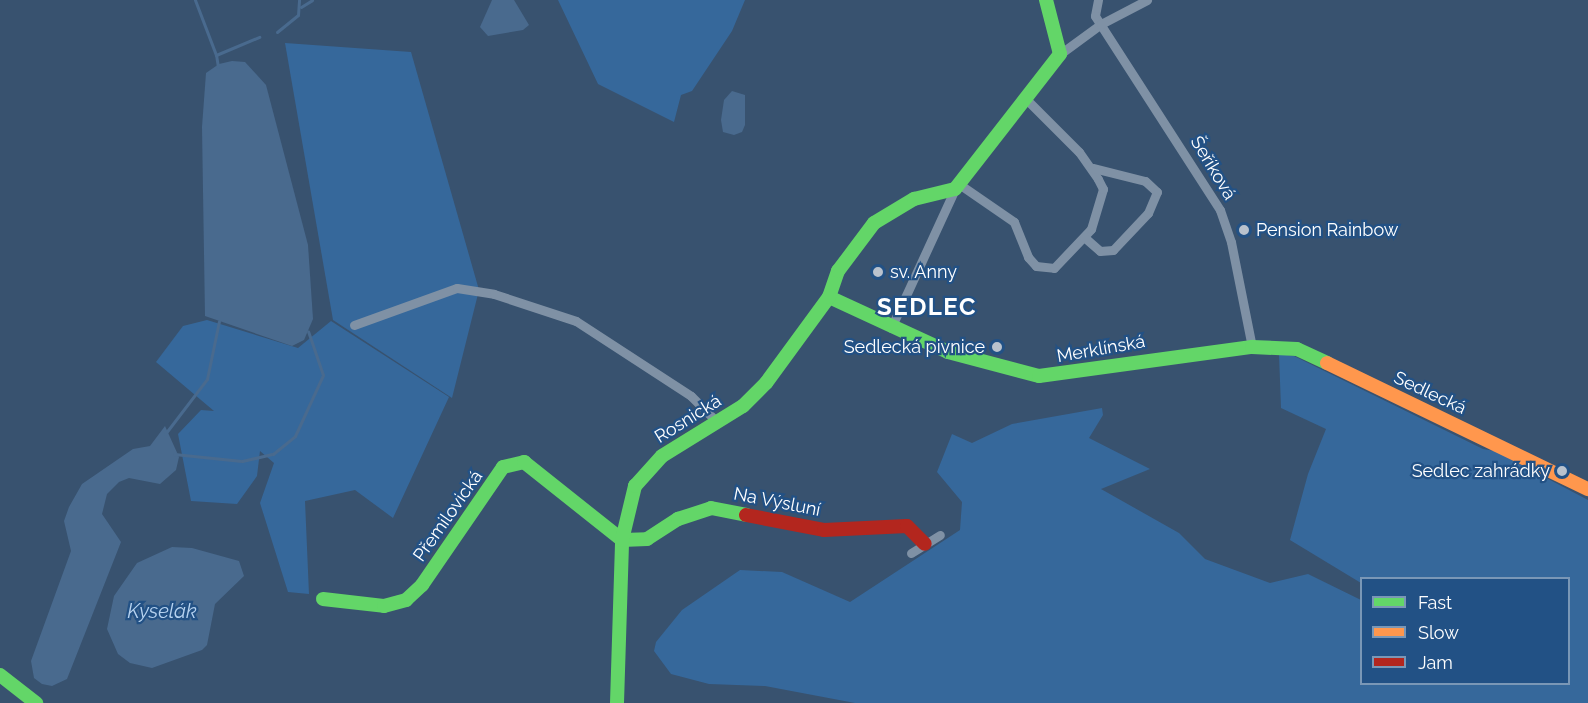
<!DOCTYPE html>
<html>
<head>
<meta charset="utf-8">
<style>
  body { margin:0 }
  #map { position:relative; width:1588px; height:703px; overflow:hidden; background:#38526f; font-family:Raleway,sans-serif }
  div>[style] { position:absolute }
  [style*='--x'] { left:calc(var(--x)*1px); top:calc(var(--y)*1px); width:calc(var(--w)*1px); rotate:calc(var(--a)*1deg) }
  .green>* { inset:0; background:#36689b }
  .water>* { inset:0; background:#496a8e }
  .stream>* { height:3px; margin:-1.5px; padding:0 1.5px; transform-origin:1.5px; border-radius:1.5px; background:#496a8e }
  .street>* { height:9px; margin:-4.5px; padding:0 4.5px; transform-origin:4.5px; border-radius:4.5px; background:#7f91a5 }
  .fast>* { height:14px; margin:-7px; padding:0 7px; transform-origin:7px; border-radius:7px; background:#63d668 }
  .slow>* { height:14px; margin:-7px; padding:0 7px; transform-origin:7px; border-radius:7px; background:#ff974d }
  .jam>* { height:14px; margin:-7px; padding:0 7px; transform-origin:7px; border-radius:7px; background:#b3261e }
  .dots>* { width:16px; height:16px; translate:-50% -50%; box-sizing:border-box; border:3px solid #225185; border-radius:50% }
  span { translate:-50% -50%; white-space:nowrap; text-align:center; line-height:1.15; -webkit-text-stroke:4.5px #225185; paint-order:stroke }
  .street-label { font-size:18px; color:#fff }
  .poi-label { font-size:18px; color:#fff }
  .left { translate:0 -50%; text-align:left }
  .right { translate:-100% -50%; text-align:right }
  .water-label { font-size:20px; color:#b7d3f0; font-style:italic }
  .district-label { font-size:24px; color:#fff; font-weight:700; letter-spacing:1.5px }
  .legend { position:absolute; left:1360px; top:577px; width:210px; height:108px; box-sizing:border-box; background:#225185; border:2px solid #7a97b6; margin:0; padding:8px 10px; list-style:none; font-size:18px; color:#fff }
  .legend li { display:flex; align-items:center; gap:12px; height:30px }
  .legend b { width:30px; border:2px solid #7a97b6 }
</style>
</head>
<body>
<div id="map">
  <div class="green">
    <i style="clip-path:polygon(558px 0,745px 0,732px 31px,692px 91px,681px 95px,674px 122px,598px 84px)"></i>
    <i style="clip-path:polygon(285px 43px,411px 52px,479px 290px,452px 398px,333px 320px)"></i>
    <i style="clip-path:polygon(207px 320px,298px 348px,331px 321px,449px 397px,393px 518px,355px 490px,305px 501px,309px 594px,288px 592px,260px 503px,274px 463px,260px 451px,257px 476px,237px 504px,191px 501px,178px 434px,201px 410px,214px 411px,156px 362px,183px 326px)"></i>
    <i style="clip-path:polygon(1279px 354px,1294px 356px,1483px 449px,1495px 451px,1588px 500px,1588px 703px,855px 703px,765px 686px,709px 684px,671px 674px,654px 651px,656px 642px,682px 610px,740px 570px,782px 572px,850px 602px,960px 530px,962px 502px,937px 472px,952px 434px,972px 443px,1012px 424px,1102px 408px,1103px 415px,1089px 438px,1150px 469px,1101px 489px,1179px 533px,1205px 559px,1270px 583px,1308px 574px,1361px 600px,1362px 684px,1568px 684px,1568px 578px,1362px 578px,1361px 583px,1290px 540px,1308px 474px,1326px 429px,1281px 408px)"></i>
  </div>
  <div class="water">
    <i style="clip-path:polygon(492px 0,514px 0,529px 25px,523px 30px,488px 36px,480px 27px)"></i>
    <i style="clip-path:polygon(232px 61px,245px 62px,266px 85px,308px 245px,313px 319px,304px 340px,292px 346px,205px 316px,202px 127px,206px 73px,219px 64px)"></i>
    <i style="clip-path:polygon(732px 91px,745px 95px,745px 125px,742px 132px,734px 135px,723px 132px,721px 120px,724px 100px)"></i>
    <i style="clip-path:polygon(165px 426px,179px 457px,176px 470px,160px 484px,129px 478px,119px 482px,107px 494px,102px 514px,121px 542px,67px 679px,52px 686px,42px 684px,34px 678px,31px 661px,71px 551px,64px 521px,69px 507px,82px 484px,133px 449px,150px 446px)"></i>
    <i style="clip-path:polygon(172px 547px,192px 548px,239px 561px,244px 576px,215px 604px,207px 645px,202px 650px,152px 668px,130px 663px,118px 654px,107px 629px,114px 596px,137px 563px)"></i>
  </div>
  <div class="stream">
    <i style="--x:195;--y:0;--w:59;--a:69.1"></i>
    <i style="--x:301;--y:7;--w:13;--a:-32"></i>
    <i style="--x:277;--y:32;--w:27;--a:-39"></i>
    <i style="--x:298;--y:15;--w:15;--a:-86"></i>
    <i style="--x:218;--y:67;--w:12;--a:-99"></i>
    <i style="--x:216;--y:55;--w:47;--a:-22.7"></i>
    <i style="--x:165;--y:434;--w:69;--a:-52.6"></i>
    <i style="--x:207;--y:379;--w:59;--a:-78.3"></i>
    <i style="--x:174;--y:454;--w:68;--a:5.9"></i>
    <i style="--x:242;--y:461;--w:32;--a:-13"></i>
    <i style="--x:273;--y:454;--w:28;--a:-39"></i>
    <i style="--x:295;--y:436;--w:67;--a:-65.3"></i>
    <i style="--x:323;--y:375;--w:46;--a:-108.8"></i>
  </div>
  <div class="street">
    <i style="--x:1098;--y:0;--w:16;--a:101"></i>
    <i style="--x:1095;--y:16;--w:231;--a:57.2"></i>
    <i style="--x:1220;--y:210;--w:34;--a:71"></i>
    <i style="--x:1231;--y:242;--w:107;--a:78.7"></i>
    <i style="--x:1060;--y:54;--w:51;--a:-36.2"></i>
    <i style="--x:1101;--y:24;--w:52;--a:-27.6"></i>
    <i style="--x:959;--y:184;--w:67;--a:34.6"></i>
    <i style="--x:1014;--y:222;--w:38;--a:68"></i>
    <i style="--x:1028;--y:257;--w:12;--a:48"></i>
    <i style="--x:1036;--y:266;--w:18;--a:6"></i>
    <i style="--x:1054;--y:268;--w:54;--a:-46.5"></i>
    <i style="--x:1091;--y:229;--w:42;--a:-73.3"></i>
    <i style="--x:1103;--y:189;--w:11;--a:-117"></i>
    <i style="--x:1098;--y:179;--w:33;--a:-125"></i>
    <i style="--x:1079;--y:152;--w:76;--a:-135"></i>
    <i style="--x:1084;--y:237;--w:21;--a:41"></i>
    <i style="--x:1100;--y:251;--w:13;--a:-4"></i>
    <i style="--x:1113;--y:250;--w:51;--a:-46.6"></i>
    <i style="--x:1148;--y:213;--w:23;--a:-67"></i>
    <i style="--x:1157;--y:192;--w:16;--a:-137"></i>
    <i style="--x:1145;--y:181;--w:54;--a:-166"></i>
    <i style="--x:354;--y:325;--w:109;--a:-19.8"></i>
    <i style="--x:457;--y:288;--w:37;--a:9"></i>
    <i style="--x:494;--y:294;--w:86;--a:18.2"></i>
    <i style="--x:576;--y:321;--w:137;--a:33.1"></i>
    <i style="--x:691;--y:396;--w:37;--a:45"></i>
    <i style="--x:891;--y:328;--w:153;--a:-65.3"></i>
    <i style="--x:911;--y:553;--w:34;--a:-32"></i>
  </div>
  <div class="fast">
    <i style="--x:829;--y:297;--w:131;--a:24.8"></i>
    <i style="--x:948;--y:352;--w:94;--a:14.8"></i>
    <i style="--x:1039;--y:376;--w:215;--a:-7.8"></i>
    <i style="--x:1252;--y:347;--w:45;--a:2.5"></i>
    <i style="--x:1297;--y:349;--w:33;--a:25"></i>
    <i style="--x:323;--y:599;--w:61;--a:6.5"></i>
    <i style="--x:384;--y:606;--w:23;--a:-15"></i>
    <i style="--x:406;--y:600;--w:22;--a:-43"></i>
    <i style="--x:422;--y:585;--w:143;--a:-55.5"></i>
    <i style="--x:503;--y:467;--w:22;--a:-13"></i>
    <i style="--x:524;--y:462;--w:125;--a:38.5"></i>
    <i style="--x:622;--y:540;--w:25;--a:-2"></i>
    <i style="--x:647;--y:539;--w:37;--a:-33"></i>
    <i style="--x:678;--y:519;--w:35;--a:-18"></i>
    <i style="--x:711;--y:508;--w:36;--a:11"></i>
    <i style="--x:0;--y:675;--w:46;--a:37.9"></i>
    <i style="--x:617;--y:703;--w:163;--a:-88.2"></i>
    <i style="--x:622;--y:540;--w:56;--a:-76.5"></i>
    <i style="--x:635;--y:486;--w:40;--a:-48"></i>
    <i style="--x:662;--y:456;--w:95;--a:-31.7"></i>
    <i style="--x:743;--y:406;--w:33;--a:-45"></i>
    <i style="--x:766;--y:383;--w:107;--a:-53.8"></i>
    <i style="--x:829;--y:297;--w:28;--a:-71"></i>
    <i style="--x:838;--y:271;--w:60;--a:-53.1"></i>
    <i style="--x:874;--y:223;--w:47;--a:-31"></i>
    <i style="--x:914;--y:199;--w:42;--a:-13.7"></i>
    <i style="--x:955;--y:189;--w:171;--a:-52.1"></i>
    <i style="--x:1060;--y:54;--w:56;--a:-104.5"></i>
  </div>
  <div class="slow">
    <i style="--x:1327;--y:363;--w:290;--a:25.8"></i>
  </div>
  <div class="jam">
    <i style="--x:746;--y:515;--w:79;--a:10.9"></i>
    <i style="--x:824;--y:530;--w:83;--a:-2.8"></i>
    <i style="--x:907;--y:526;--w:25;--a:45"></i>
  </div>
  <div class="dots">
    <i style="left:1244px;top:230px;background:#b9c2cd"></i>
    <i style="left:878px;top:272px;background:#b9c2cd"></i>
    <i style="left:997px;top:347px;background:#b9c2cd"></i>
    <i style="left:1562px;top:471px;background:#b9c2cd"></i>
  </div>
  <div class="street-label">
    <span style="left:1213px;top:168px;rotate:59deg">Šeříková</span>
    <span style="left:1101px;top:349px;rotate:-10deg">Merklínská</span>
    <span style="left:1430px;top:393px;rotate:25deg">Sedlecká</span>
    <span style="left:688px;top:419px;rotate:-32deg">Rosnická</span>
    <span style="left:777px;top:502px;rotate:11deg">Na Výsluní</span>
    <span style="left:448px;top:516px;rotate:-55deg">Přemilovická</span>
  </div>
  <div class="poi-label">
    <span class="left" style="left:1256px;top:230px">Pension Rainbow</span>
    <span class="left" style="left:890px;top:272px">sv. Anny</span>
    <span class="right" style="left:985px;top:347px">Sedlecká pivnice</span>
    <span class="right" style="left:1550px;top:471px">Sedlec zahrádky</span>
  </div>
  <div class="water-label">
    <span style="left:162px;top:611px">Kyselák</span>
  </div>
  <div class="district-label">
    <span style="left:927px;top:307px">SEDLEC</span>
  </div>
  <ul class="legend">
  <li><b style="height:8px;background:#63d668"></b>Fast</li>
  <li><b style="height:8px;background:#ff974d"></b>Slow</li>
  <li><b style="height:8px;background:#b3261e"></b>Jam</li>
  </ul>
</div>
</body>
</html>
